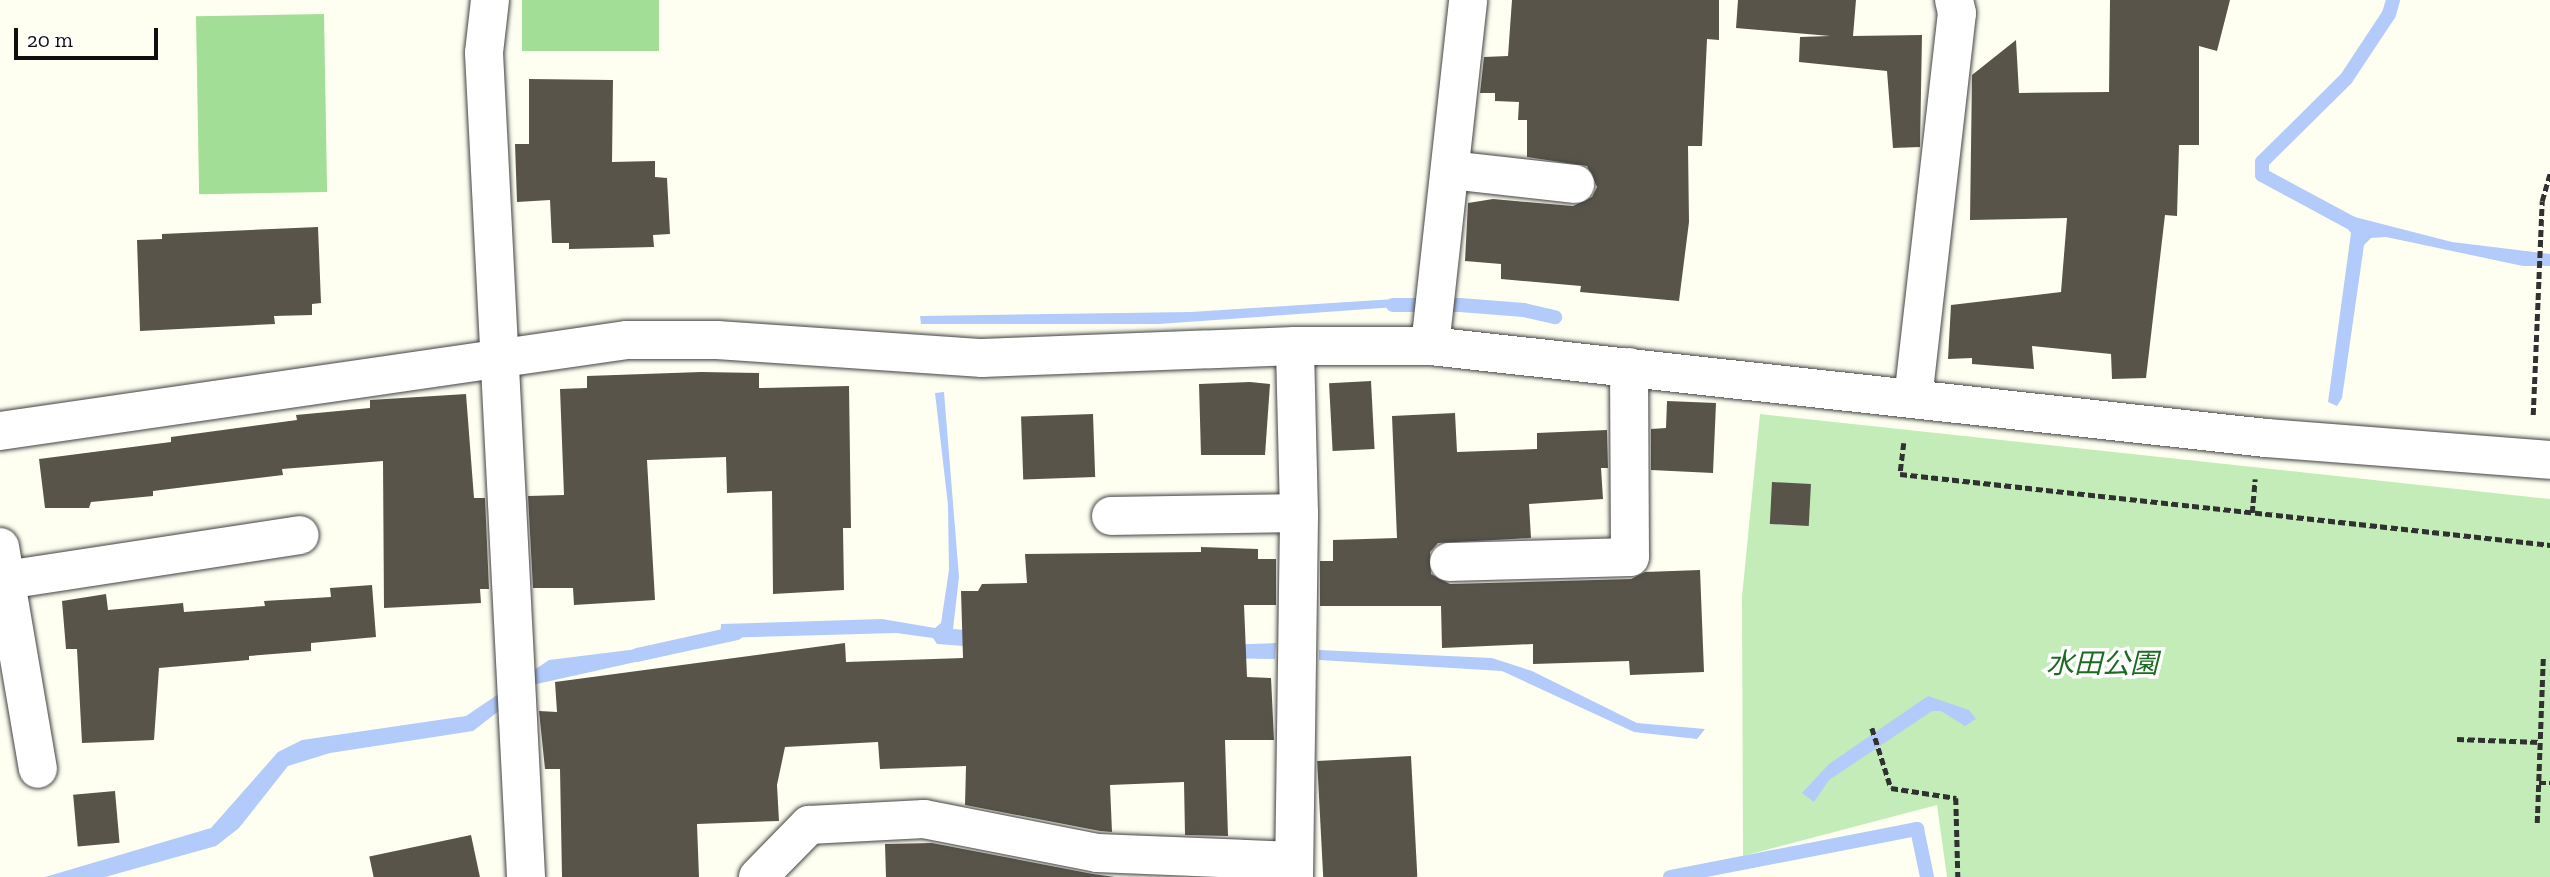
<!DOCTYPE html>
<html>
<head>
<meta charset="utf-8">
<style>
  body { margin:0 }
  #map { position:relative; width:2550px; height:877px; overflow:hidden; background:#fefff1; font-family:"Zilla Slab","Noto Sans JP",serif }
  div>[style] { position:absolute }
  [style*='--x'] { left:calc(var(--x)*1px); top:calc(var(--y)*1px); width:calc(var(--w)*1px); rotate:calc(var(--a)*1deg) }
  .green>* { inset:0; background:#c4ecb8 }
  .forest>* { inset:0; background:#a2de96; transform-origin:0 0 }
  .water>* { inset:0; background:#b2cbfa }
  .stream>* { height:14px; margin:-7px; padding:0 7px; transform-origin:7px; border-radius:7px; background:#b2cbfa }
  .building>* { inset:0; background:#58544a; transform-origin:0 0 }
  .path>* { height:4.5px; margin-top:-2.25px; transform-origin:0; background:repeating-linear-gradient(90deg,#313131 0 7px,transparent 0 10.5px) }
  .roads { filter:drop-shadow(0 0 2px #424242) drop-shadow(0 0 2px #424242) }
  .minor>* { height:38px; margin:-19px; padding:0 19px; transform-origin:19px; border-radius:19px; background:#fff }
  span { translate:-50% -50%; white-space:nowrap; text-align:center; line-height:1.15; -webkit-text-stroke:7px #fff; paint-order:stroke }
  .park-label { font-size:28px; color:#1b6b21; font-style:italic }
  .scale { position:absolute; left:14px; top:28px; width:144px; height:32px; box-sizing:border-box; border:4px solid #0f0f0f; border-top:0; padding-left:9px; font-size:21px; line-height:24px; white-space:nowrap; color:#0f0f0f; -webkit-text-stroke:5px #fff; paint-order:stroke }
</style>
</head>
<body>
<div id="map">
  <div class="green">
    <i style="clip-path:polygon(1760px 414px,2550px 499px,2550px 877px,1947px 877px,1937px 805px,1743px 856px,1742px 597px)"></i>
  </div>
  <div class="forest">
    <i style="left:522px;top:0;width:137px;height:51px"></i>
    <i style="left:324px;top:14px;width:178px;height:128px;rotate:89deg"></i>
  </div>
  <div class="water">
    <i style="clip-path:polygon(2347px 215px,2452px 242px,2550px 254px,2550px 266px,2523px 266px,2386px 237px,2371px 238px,2364px 245px,2342px 398px,2337px 406px,2328px 402px,2351px 233px,2337px 216px)"></i>
    <i style="clip-path:polygon(1410px 298px,1410px 306px,1159px 324px,921px 324px,920px 316px,1191px 312px)"></i>
    <i style="clip-path:polygon(944px 392px,959px 577px,953px 629px,1165px 647px,1276px 643px,1275px 659px,1100px 656px,937px 644px,933px 638px,896px 633px,720px 638px,721px 624px,882px 619px,935px 628px,941px 623px,949px 570px,948px 505px,935px 393px)"></i>
    <i style="clip-path:polygon(654px 647px,658px 657px,532px 685px,473px 731px,330px 753px,288px 766px,239px 828px,216px 846px,105px 877px,45px 877px,211px 828px,278px 752px,302px 740px,466px 716px,549px 660px)"></i>
    <i style="clip-path:polygon(1319px 650px,1492px 658px,1532px 671px,1637px 723px,1705px 729px,1697px 739px,1634px 732px,1502px 671px,1319px 660px)"></i>
    <i style="clip-path:polygon(1928px 696px,1969px 710px,1976px 719px,1965px 726px,1941px 711px,1932px 711px,1829px 780px,1814px 802px,1802px 793px,1829px 764px)"></i>
  </div>
  <div class="stream">
    <i style="--x:2353;--y:224;--w:103;--a:-151.7"></i>
    <i style="--x:2262;--y:175;--w:13;--a:-90"></i>
    <i style="--x:2262;--y:162;--w:118;--a:-44.7"></i>
    <i style="--x:2346;--y:79;--w:78;--a:-56.5"></i>
    <i style="--x:2389;--y:14;--w:15;--a:-74"></i>
    <i style="--x:1393;--y:305;--w:67;--a:0"></i>
    <i style="--x:1460;--y:305;--w:64;--a:4.5"></i>
    <i style="--x:1524;--y:310;--w:32;--a:13"></i>
    <i style="--x:637;--y:655;--w:102;--a:-12.4"></i>
    <i style="--x:1670;--y:877;--w:252;--a:-11"></i>
    <i style="--x:1917;--y:829;--w:49;--a:78.2"></i>
  </div>
  <div class="building">
    <i style="clip-path:polygon(1512px 0,1719px 0,1719px 40px,1707px 39px,1702px 146px,1688px 146px,1689px 222px,1679px 301px,1580px 292px,1581px 286px,1501px 279px,1501px 264px,1465px 261px,1468px 203px,1493px 199px,1573px 206px,1592px 197px,1597px 187px,1587px 166px,1527px 157px,1527px 120px,1518px 120px,1519px 102px,1495px 101px,1495px 93px,1480px 93px,1484px 57px,1508px 56px)"></i>
    <i style="clip-path:polygon(1738px 0,1856px 0,1853px 36px,1922px 35px,1920px 147px,1893px 148px,1887px 71px,1799px 62px,1800px 37px,1830px 36px,1736px 28px)"></i>
    <i style="clip-path:polygon(2110px 0,2230px 0,2217px 51px,2199px 46px,2199px 145px,2179px 145px,2177px 216px,2165px 215px,2146px 378px,2112px 379px,2111px 354px,2032px 346px,2034px 369px,1972px 364px,1972px 358px,1948px 359px,1951px 305px,2061px 292px,2067px 218px,1970px 220px,1972px 75px,2016px 40px,2019px 93px,2109px 92px)"></i>
    <i style="clip-path:polygon(529px 79px,613px 80px,612px 162px,655px 161px,655px 177px,667px 178px,670px 234px,653px 235px,654px 247px,569px 249px,569px 243px,552px 243px,550px 200px,517px 202px,515px 144px,529px 144px)"></i>
    <i style="clip-path:polygon(318px 227px,321px 303px,312px 304px,312px 315px,274px 316px,275px 324px,140px 331px,137px 240px,162px 239px,162px 234px)"></i>
    <i style="clip-path:polygon(701px 372px,759px 373px,759px 388px,849px 386px,851px 528px,843px 528px,844px 590px,773px 594px,772px 491px,727px 493px,726px 457px,647px 460px,655px 600px,574px 605px,573px 588px,533px 588px,528px 496px,564px 495px,560px 389px,587px 388px,587px 376px)"></i>
    <i style="left:1371px;top:381px;width:68px;height:42px;rotate:87deg"></i>
    <i style="clip-path:polygon(1250px 382px,1270px 384px,1265px 455px,1201px 455px,1199px 384px)"></i>
    <i style="clip-path:polygon(466px 394px,474px 498px,485px 498px,489px 589px,480px 589px,481px 603px,384px 608px,383px 461px,282px 469px,283px 475px,153px 491px,153px 496px,91px 502px,89px 508px,45px 508px,39px 459px,171px 442px,171px 437px,297px 420px,296px 415px,370px 408px,370px 400px)"></i>
    <i style="clip-path:polygon(1667px 401px,1716px 403px,1713px 473px,1651px 470px,1651px 429px,1666px 428px)"></i>
    <i style="clip-path:polygon(1455px 413px,1457px 452px,1537px 449px,1537px 433px,1607px 430px,1608px 468px,1601px 468px,1603px 499px,1529px 504px,1531px 538px,1438px 543px,1430px 552px,1431px 574px,1450px 584px,1631px 579px,1645px 572px,1700px 570px,1704px 672px,1630px 675px,1629px 661px,1533px 664px,1533px 644px,1442px 648px,1441px 606px,1320px 606px,1320px 561px,1333px 561px,1333px 540px,1397px 538px,1392px 416px)"></i>
    <i style="left:1093px;top:414px;width:63px;height:72px;rotate:88deg"></i>
    <i style="left:1772px;top:482px;width:39px;height:42px;rotate:3deg"></i>
    <i style="clip-path:polygon(1201px 547px,1258px 549px,1258px 559px,1276px 559px,1276px 605px,1244px 605px,1247px 677px,1271px 678px,1274px 740px,1225px 740px,1228px 836px,1185px 835px,1184px 782px,1110px 785px,1112px 832px,1100px 831px,965px 805px,966px 766px,880px 769px,878px 742px,785px 747px,777px 785px,779px 821px,697px 824px,699px 877px,562px 877px,560px 769px,545px 769px,539px 711px,557px 712px,555px 682px,845px 643px,846px 662px,963px 658px,961px 591px,978px 591px,982px 584px,1027px 583px,1025px 554px,1201px 552px)"></i>
    <i style="clip-path:polygon(372px 585px,376px 637px,311px 643px,311px 651px,249px 656px,249px 660px,159px 668px,154px 740px,82px 743px,77px 649px,66px 649px,62px 601px,106px 594px,108px 610px,183px 603px,184px 612px,265px 606px,264px 601px,331px 597px,330px 588px)"></i>
    <i style="left:1411px;top:756px;width:121px;height:94px;rotate:87deg"></i>
    <i style="left:115px;top:791px;width:52px;height:42px;rotate:85deg"></i>
    <i style="left:471px;top:835px;width:43px;height:104px;rotate:78deg"></i>
    <i style="clip-path:polygon(932px 843px,1093px 874px,1115px 877px,886px 877px,885px 844px)"></i>
  </div>
  <div class="path">
    <i style="--x:2533;--y:415;--w:214;--a:-87.6"></i>
    <i style="--x:2542;--y:201;--w:29;--a:-74"></i>
    <i style="--x:1904;--y:443;--w:31;--a:97"></i>
    <i style="--x:1900;--y:474;--w:654;--a:6.23"></i>
    <i style="--x:2252;--y:513;--w:34;--a:-85"></i>
    <i style="--x:1872;--y:728;--w:63;--a:72.4"></i>
    <i style="--x:1891;--y:788;--w:66;--a:8.7"></i>
    <i style="--x:1956;--y:798;--w:79;--a:88.5"></i>
    <i style="--x:2457;--y:739;--w:83;--a:2.1"></i>
    <i style="--x:2539;--y:783;--w:11;--a:0"></i>
    <i style="--x:2537;--y:823;--w:165;--a:-87.9"></i>
  </div>
  <div class="roads">
    <div class="minor">
      <i style="--x:490;--y:0;--w:53;--a:96.5"></i>
      <i style="--x:484;--y:53;--w:825;--a:87.08"></i>
      <i style="--x:1450;--y:170;--w:126;--a:6.4"></i>
      <i style="--x:1430;--y:346;--w:348;--a:-83.7"></i>
      <i style="--x:1913;--y:399;--w:388;--a:-83.5"></i>
      <i style="--x:1957;--y:13;--w:13;--a:-103"></i>
      <i style="--x:0;--y:431;--w:634;--a:-8.26"></i>
      <i style="--x:627;--y:340;--w:90;--a:0"></i>
      <i style="--x:717;--y:340;--w:266;--a:3.9"></i>
      <i style="--x:982;--y:358;--w:313;--a:-2.2"></i>
      <i style="--x:1295;--y:346;--w:135;--a:0"></i>
      <i style="--x:1430;--y:346;--w:841;--a:6.28"></i>
      <i style="--x:2266;--y:438;--w:285;--a:4.4"></i>
      <i style="--x:1111;--y:516;--w:188;--a:-0.9"></i>
      <i style="--x:0;--y:547;--w:225;--a:80.3"></i>
      <i style="--x:1449;--y:562;--w:181;--a:-1.6"></i>
      <i style="--x:1630;--y:557;--w:190;--a:-90.3"></i>
      <i style="--x:6;--y:580;--w:297;--a:-8.7"></i>
      <i style="--x:758;--y:877;--w:73;--a:-45.6"></i>
      <i style="--x:809;--y:825;--w:115;--a:-3"></i>
      <i style="--x:924;--y:819;--w:176;--a:11.1"></i>
      <i style="--x:1097;--y:853;--w:197;--a:2.3"></i>
      <i style="--x:1294;--y:877;--w:364;--a:-89.2"></i>
      <i style="--x:1299;--y:513;--w:167;--a:-91.4"></i>
    </div>
  </div>
  <div class="park-label">
    <span style="left:2102px;top:664px">水田公園</span>
  </div>
  <div class="scale">20 m</div>
</div>
</body>
</html>
